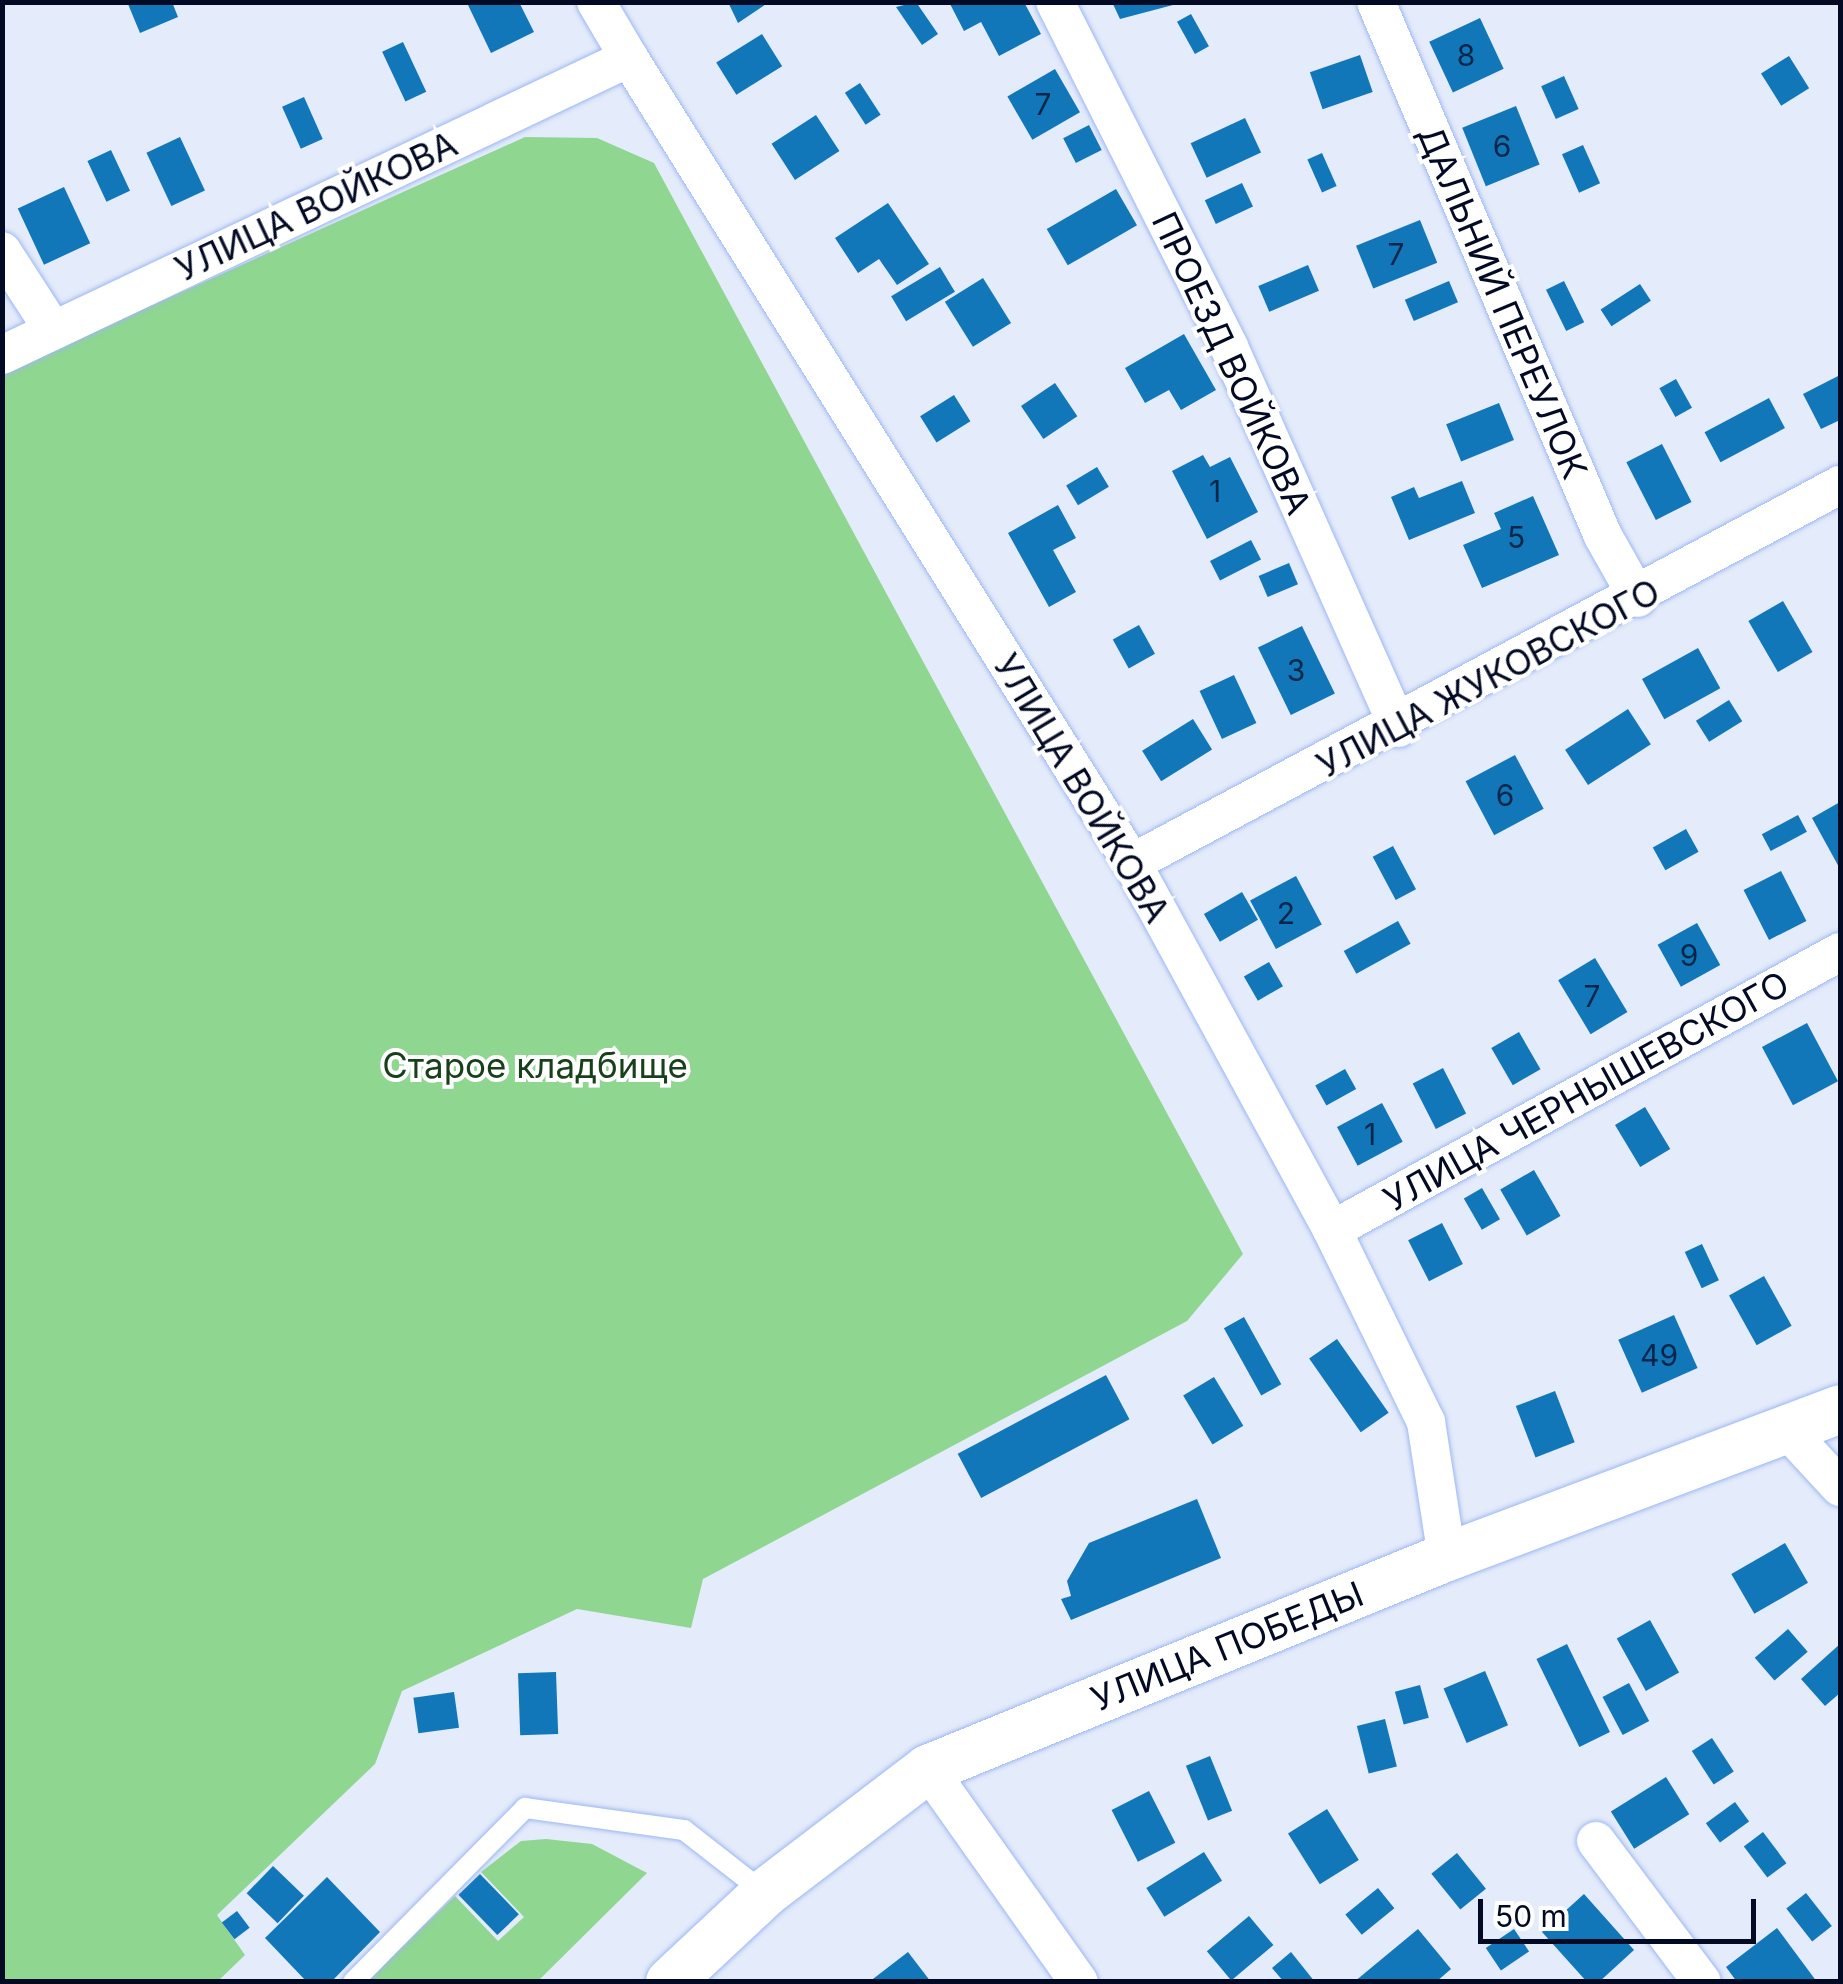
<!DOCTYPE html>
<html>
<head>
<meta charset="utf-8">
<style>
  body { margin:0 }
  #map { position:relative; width:1843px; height:1984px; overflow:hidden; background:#e4ebfa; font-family:Inter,sans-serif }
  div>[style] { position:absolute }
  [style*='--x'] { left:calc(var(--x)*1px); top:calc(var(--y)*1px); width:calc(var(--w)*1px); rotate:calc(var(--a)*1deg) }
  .green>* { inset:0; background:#8fd691 }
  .building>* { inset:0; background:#1277b9; transform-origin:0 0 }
  .roads { filter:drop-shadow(0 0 2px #9db8f2) drop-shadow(0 0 2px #9db8f2) }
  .service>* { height:20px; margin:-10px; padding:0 10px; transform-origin:10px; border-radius:10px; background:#fff }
  .minor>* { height:38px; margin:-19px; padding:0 19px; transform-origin:19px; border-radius:19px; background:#fff }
  .tertiary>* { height:48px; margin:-24px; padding:0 24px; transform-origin:24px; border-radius:24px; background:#fff }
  span { translate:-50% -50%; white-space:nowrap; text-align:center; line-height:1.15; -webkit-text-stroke:8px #fff; paint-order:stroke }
  .number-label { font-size:30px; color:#072649 }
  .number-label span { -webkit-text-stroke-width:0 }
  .street-label { font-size:35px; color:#030b24 }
  .park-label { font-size:35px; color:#18411b }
  .frame { position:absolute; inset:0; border:5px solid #030b24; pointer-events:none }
  .scale { position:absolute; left:1478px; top:1899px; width:278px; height:45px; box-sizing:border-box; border:5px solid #030b24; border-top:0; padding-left:12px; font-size:30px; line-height:35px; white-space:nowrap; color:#030b24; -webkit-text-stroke:8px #fff; paint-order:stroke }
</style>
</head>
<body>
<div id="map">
  <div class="green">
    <i style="clip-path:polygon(525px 137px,597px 138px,654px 163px,1243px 1254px,1187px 1321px,703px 1579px,691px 1628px,577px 1609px,402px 1691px,375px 1764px,217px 1915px,245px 1955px,218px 1981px,3px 1981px,2px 373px)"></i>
    <i style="clip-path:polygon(546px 1839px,592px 1844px,647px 1873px,538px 1981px,365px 1982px,455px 1896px,498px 1941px,524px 1917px,481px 1872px,521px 1841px)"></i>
  </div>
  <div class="building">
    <i style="clip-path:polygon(172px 2px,178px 17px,140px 33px,128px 4px)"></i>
    <i style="clip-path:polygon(519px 2px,534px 32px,491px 53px,468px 5px)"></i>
    <i style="clip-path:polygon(728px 2px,769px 2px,738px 23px)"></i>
    <i style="clip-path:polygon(916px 2px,938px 34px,922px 45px,896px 7px)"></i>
    <i style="clip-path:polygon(949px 2px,1024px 2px,1041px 34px,999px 56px,981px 22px,964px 31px)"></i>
    <i style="clip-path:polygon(1112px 2px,1172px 2px,1173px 5px,1120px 19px)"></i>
    <i style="left:1191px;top:14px;width:37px;height:16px;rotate:61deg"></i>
    <i style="left:1480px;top:18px;width:56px;height:56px;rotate:65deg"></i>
    <i style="left:762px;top:34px;width:38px;height:54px;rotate:58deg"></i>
    <i style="left:403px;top:42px;width:55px;height:23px;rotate:65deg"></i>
    <i style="left:1360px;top:55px;width:39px;height:53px;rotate:71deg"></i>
    <i style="left:1789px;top:56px;width:38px;height:33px;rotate:58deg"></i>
    <i style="left:1055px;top:69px;width:50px;height:55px;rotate:60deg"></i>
    <i style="left:1564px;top:76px;width:36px;height:25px;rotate:66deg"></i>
    <i style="left:860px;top:83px;width:38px;height:18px;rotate:57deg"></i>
    <i style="left:304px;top:97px;width:46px;height:24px;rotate:66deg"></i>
    <i style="left:1516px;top:106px;width:63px;height:58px;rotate:68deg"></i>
    <i style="left:816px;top:115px;width:43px;height:53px;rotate:57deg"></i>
    <i style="left:1245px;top:118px;width:38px;height:60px;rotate:65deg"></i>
    <i style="left:1089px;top:125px;width:28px;height:29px;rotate:63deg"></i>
    <i style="left:180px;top:137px;width:59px;height:37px;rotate:65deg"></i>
    <i style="left:1583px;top:145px;width:42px;height:23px;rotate:66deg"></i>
    <i style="left:111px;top:150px;width:45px;height:26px;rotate:65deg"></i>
    <i style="left:1322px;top:153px;width:36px;height:16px;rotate:66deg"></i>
    <i style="left:1242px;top:183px;width:26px;height:41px;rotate:65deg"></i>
    <i style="left:64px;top:187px;width:62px;height:51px;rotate:65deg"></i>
    <i style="left:1116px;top:189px;width:42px;height:80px;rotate:60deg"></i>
    <i style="clip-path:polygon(888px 203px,929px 264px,897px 285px,879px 259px,858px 273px,835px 238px)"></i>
    <i style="left:1420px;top:220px;width:46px;height:69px;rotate:68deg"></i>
    <i style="left:1308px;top:265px;width:28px;height:54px;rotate:67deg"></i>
    <i style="left:940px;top:267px;width:29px;height:57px;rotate:59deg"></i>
    <i style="left:983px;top:278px;width:53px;height:45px;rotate:58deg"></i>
    <i style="left:1449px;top:281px;width:23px;height:48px;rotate:67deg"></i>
    <i style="left:1564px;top:281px;width:46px;height:20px;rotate:64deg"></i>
    <i style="left:1640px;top:284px;width:20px;height:47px;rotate:57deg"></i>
    <i style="clip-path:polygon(1184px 334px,1216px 390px,1181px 410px,1169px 390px,1145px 403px,1125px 368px)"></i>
    <i style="clip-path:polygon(1840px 375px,1840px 420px,1821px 429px,1803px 394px)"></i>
    <i style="left:1676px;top:379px;width:33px;height:19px;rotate:61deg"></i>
    <i style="left:1055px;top:383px;width:40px;height:41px;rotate:56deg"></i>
    <i style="left:954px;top:395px;width:31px;height:40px;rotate:58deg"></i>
    <i style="left:1769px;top:398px;width:34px;height:73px;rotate:62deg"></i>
    <i style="left:1499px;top:403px;width:40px;height:57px;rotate:68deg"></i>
    <i style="left:1662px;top:444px;width:65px;height:40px;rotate:63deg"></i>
    <i style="clip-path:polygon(1203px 455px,1210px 467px,1230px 457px,1258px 512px,1207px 539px,1172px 471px)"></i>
    <i style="left:1097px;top:467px;width:23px;height:36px;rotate:59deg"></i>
    <i style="clip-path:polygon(1462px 481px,1475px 513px,1409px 540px,1391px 497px,1414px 487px,1419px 498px)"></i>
    <i style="clip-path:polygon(1533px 496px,1559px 555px,1482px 588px,1463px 545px,1501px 529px,1494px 513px)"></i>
    <i style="clip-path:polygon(1058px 505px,1076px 538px,1053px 550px,1076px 592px,1049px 607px,1008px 533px)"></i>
    <i style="left:1251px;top:540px;width:22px;height:46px;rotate:63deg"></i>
    <i style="left:1289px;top:563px;width:23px;height:33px;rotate:67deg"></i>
    <i style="left:1783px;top:601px;width:59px;height:40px;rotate:60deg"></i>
    <i style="left:1139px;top:625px;width:33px;height:30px;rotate:61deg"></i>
    <i style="left:1302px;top:626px;width:75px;height:49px;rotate:64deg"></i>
    <i style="left:1698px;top:648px;width:46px;height:64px;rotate:61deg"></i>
    <i style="left:1234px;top:675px;width:53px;height:38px;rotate:65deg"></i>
    <i style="left:1729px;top:700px;width:25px;height:39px;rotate:58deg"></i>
    <i style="left:1628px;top:709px;width:42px;height:75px;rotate:57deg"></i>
    <i style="left:1193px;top:719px;width:36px;height:60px;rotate:58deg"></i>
    <i style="left:1515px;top:755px;width:61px;height:56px;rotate:62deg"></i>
    <i style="clip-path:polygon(1840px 802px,1840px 869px,1812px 818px)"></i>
    <i style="left:1798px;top:815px;width:19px;height:41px;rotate:62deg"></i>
    <i style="left:1686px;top:829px;width:26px;height:38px;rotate:61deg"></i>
    <i style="left:1393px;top:846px;width:49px;height:23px;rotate:62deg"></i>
    <i style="left:1781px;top:871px;width:56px;height:42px;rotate:63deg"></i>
    <i style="left:1296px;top:876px;width:55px;height:52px;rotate:62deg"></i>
    <i style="left:1242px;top:892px;width:32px;height:44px;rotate:60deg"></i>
    <i style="left:1398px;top:921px;width:26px;height:62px;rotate:61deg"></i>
    <i style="left:1697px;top:923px;width:48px;height:45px;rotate:61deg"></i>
    <i style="left:1595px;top:958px;width:63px;height:43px;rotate:59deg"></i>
    <i style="left:1269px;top:962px;width:28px;height:29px;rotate:60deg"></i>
    <i style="left:1807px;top:1023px;width:66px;height:51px;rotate:62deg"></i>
    <i style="left:1519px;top:1032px;width:43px;height:32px;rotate:60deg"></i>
    <i style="left:1443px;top:1068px;width:51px;height:34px;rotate:63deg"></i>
    <i style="left:1345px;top:1069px;width:23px;height:34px;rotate:61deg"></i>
    <i style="left:1382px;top:1103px;width:44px;height:51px;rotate:62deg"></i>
    <i style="left:1645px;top:1107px;width:49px;height:35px;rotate:59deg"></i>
    <i style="left:1534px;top:1170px;width:53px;height:39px;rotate:60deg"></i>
    <i style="left:1482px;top:1188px;width:36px;height:21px;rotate:60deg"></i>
    <i style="left:1442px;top:1223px;width:46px;height:38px;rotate:63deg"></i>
    <i style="left:1702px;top:1244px;width:40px;height:19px;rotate:65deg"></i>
    <i style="left:1764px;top:1276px;width:57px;height:40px;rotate:61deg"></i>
    <i style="left:1674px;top:1315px;width:58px;height:61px;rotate:66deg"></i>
    <i style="left:1244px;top:1317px;width:77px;height:23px;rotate:61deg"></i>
    <i style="left:1337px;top:1339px;width:90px;height:34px;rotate:55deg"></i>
    <i style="left:1106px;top:1375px;width:50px;height:168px;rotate:62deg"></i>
    <i style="left:1214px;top:1377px;width:57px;height:36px;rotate:59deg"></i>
    <i style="left:1555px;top:1391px;width:55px;height:42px;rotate:69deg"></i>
    <i style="clip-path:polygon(1197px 1499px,1221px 1558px,1071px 1620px,1061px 1599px,1071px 1596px,1067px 1581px,1089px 1543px)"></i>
    <i style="left:1785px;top:1543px;width:46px;height:62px;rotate:60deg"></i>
    <i style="left:1650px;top:1620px;width:60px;height:38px;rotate:61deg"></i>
    <i style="left:1788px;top:1629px;width:30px;height:44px;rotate:49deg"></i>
    <i style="left:1567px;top:1644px;width:98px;height:34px;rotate:64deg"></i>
    <i style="clip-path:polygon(1840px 1644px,1840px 1693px,1825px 1706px,1801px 1679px)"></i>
    <i style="left:1485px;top:1671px;width:59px;height:45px;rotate:67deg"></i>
    <i style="left:556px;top:1672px;width:62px;height:38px;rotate:88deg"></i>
    <i style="left:1629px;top:1683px;width:43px;height:30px;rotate:62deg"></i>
    <i style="left:1420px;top:1685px;width:34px;height:26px;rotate:75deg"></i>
    <i style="left:454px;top:1692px;width:36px;height:41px;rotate:82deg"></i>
    <i style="left:1385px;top:1719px;width:49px;height:29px;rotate:76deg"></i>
    <i style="left:1712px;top:1738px;width:40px;height:24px;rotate:57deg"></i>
    <i style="left:1210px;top:1756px;width:59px;height:26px;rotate:68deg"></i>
    <i style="left:1666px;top:1777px;width:44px;height:65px;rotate:58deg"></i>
    <i style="left:1149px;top:1791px;width:58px;height:42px;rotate:63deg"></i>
    <i style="left:1735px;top:1802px;width:24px;height:36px;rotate:54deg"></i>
    <i style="left:1327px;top:1809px;width:60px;height:46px;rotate:58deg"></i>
    <i style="left:1763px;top:1832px;width:39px;height:24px;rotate:53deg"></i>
    <i style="left:1204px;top:1852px;width:34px;height:68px;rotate:58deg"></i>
    <i style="left:1457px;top:1853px;width:46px;height:33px;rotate:51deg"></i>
    <i style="left:273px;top:1866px;width:43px;height:38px;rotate:44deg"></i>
    <i style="left:480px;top:1874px;width:56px;height:30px;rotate:46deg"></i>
    <i style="clip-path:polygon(327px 1877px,380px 1932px,331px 1982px,307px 1982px,265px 1938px)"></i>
    <i style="left:1378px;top:1888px;width:26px;height:42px;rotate:51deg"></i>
    <i style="left:1806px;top:1893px;width:42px;height:25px;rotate:52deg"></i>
    <i style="clip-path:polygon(1584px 1894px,1634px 1950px,1599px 1982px,1587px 1982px,1542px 1932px)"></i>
    <i style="left:237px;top:1911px;width:21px;height:19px;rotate:53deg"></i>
    <i style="left:1249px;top:1916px;width:38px;height:55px;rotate:50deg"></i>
    <i style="clip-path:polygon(1777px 1928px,1817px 1982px,1737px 1982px,1726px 1967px)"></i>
    <i style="clip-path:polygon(1418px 1929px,1451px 1969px,1436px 1982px,1354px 1982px)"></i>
    <i style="left:1514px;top:1929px;width:27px;height:34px;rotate:56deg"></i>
    <i style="clip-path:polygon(908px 1952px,931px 1982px,869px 1982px)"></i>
    <i style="clip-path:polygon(1291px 1952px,1315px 1982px,1284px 1982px,1272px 1968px)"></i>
  </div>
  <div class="roads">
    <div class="service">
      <i style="--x:353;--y:1982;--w:245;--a:-45.3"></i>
      <i style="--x:525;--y:1808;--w:161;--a:7.9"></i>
      <i style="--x:684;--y:1830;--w:103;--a:37.9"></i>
    </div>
    <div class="minor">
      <i style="--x:596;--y:2;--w:65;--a:59.5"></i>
      <i style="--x:1055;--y:2;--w:386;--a:63.2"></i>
      <i style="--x:1229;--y:347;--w:417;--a:66"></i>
      <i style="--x:1376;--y:2;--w:580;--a:66.97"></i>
      <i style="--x:1603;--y:536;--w:71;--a:60.6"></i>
      <i style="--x:2;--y:251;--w:94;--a:57.2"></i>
      <i style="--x:2;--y:355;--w:694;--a:-25.35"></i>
      <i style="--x:629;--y:58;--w:949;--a:58"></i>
      <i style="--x:1132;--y:863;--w:418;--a:61.4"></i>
      <i style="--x:1332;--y:1230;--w:214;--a:63.9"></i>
      <i style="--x:1426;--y:1422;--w:137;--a:81.2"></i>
      <i style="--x:1132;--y:863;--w:803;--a:-28.1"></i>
      <i style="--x:1332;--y:1230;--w:579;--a:-28.69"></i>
      <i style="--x:1792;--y:1435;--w:71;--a:47.3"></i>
      <i style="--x:928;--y:1769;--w:261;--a:54.7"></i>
      <i style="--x:1596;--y:1841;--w:176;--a:53.1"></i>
    </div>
    <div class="tertiary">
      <i style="--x:670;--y:1982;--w:130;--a:-43.1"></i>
      <i style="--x:765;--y:1893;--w:205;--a:-37.3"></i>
      <i style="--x:928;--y:1769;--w:561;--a:-22.22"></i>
      <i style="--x:1447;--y:1557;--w:420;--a:-20.6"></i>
    </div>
  </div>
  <div class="number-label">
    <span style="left:1466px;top:55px">8</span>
    <span style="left:1043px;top:104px">7</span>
    <span style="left:1502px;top:146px">6</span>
    <span style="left:1396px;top:254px">7</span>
    <span style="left:1215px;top:491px">1</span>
    <span style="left:1516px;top:537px">5</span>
    <span style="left:1296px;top:670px">3</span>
    <span style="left:1505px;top:795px">6</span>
    <span style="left:1286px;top:913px">2</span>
    <span style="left:1689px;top:955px">9</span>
    <span style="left:1592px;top:996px">7</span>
    <span style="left:1370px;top:1134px">1</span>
    <span style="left:1659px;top:1355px">49</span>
  </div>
  <div class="street-label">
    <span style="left:316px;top:206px;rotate:-25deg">УЛИЦА ВОЙКОВА</span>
    <span style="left:1503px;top:302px;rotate:67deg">ДАЛЬНИЙ ПЕРЕУЛОК</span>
    <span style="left:1232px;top:363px;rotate:65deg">ПРОЕЗД ВОЙКОВА</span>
    <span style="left:1488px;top:678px;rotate:-28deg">УЛИЦА ЖУКОВСКОГО</span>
    <span style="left:1082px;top:788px;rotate:59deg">УЛИЦА ВОЙКОВА</span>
    <span style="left:1586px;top:1091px;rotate:-29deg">УЛИЦА ЧЕРНЫШЕВСКОГО</span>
    <span style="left:1227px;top:1646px;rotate:-22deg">УЛИЦА ПОБЕДЫ</span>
  </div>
  <div class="park-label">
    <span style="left:535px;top:1065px">Старое кладбище</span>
  </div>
  <div class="frame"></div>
  <div class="scale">50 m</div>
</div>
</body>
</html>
